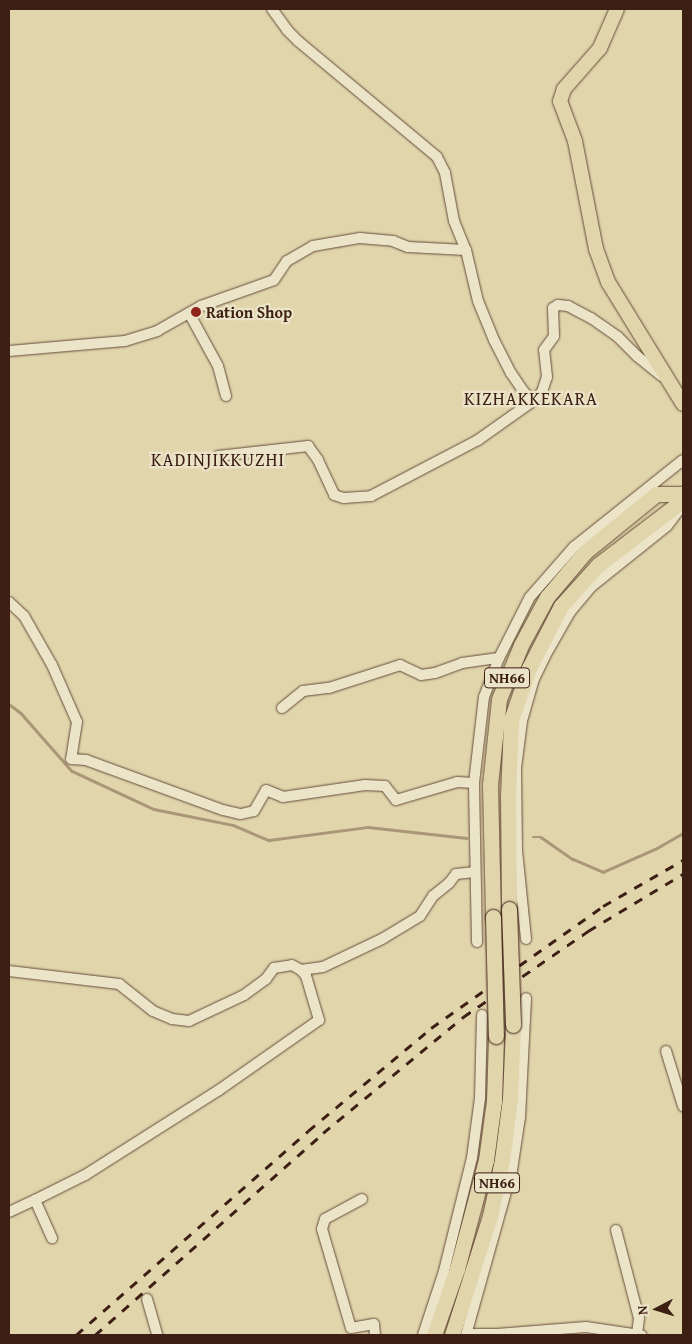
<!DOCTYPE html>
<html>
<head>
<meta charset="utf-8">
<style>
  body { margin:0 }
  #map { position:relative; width:692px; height:1344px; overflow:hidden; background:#e1d5ac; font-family:"Gentium Book Plus",serif }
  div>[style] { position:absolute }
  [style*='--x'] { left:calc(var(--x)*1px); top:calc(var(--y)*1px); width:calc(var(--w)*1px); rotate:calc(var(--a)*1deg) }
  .stream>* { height:2.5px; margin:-1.25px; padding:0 1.25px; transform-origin:1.25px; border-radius:1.25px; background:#a99778 }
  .roads { filter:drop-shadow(0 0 1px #654c39) drop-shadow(0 0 1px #654c39) }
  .minor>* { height:10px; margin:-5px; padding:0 5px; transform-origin:5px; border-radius:5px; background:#ece4c9 }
  .major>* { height:14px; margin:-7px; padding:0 7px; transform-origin:7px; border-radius:7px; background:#e1d5ac }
  .highway>* { height:15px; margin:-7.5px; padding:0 7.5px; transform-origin:7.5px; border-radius:7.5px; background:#e1d5ac }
  .rail>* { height:2.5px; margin-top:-1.25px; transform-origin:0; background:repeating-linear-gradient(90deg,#3c1e13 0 9px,transparent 0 18px) }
  .bridges { filter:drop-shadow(0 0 1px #3c1e13) drop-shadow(0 0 1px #3c1e13) }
  .highway-bridge>* { height:15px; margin:-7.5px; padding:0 7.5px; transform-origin:7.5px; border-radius:7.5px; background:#e1d5ac }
  .dots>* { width:14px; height:14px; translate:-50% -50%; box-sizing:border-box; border:2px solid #ece4c9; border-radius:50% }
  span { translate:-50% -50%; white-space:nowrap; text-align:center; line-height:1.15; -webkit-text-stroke:4.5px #ece4c9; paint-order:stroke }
  .shield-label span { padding:1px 4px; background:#ece4c9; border:1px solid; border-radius:4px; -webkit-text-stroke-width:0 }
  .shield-label { font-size:15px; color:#3c1e13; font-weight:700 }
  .poi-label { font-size:16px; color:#3c1e13; font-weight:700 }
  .left { translate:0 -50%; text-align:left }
  .neighbourhood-label { font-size:18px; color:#3c1e13; letter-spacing:1px }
  .frame { position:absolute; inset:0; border:10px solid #3c1e13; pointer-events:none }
  .north { position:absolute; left:632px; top:1284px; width:50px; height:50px; -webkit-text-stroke:4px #ece4c9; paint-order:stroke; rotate:265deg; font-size:14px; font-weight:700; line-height:20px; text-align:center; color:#3c1e13 }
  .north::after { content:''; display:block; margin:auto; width:18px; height:22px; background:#3c1e13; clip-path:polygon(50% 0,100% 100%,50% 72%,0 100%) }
</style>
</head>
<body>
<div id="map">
  <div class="stream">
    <i style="--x:9;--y:704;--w:15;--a:37"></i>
    <i style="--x:21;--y:713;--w:77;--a:48.7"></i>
    <i style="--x:72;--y:771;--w:90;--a:24.9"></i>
    <i style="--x:154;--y:809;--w:81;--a:11.4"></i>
    <i style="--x:233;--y:825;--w:39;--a:23"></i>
    <i style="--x:269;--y:840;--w:100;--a:-7.5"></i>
    <i style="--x:368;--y:827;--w:99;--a:6.4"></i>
    <i style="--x:533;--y:837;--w:8;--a:0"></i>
    <i style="--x:541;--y:837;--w:39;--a:35"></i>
    <i style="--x:573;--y:859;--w:33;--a:23"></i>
    <i style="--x:603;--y:872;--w:59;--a:-24"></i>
    <i style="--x:657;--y:848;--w:30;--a:-30"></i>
  </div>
  <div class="roads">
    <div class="minor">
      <i style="--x:272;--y:9;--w:26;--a:54"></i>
      <i style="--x:287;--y:30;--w:16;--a:45"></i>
      <i style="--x:298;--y:41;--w:181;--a:39.8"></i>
      <i style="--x:437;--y:157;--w:18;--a:63"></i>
      <i style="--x:445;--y:173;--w:49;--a:79.4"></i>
      <i style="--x:454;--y:221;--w:31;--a:68"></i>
      <i style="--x:466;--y:250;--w:52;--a:76.8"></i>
      <i style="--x:478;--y:301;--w:42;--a:67.7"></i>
      <i style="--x:494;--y:340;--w:37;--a:63"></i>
      <i style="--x:511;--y:373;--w:22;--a:56"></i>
      <i style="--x:523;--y:391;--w:14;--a:45"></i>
      <i style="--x:533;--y:401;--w:13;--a:-45"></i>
      <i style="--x:542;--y:392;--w:16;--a:-72"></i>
      <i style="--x:547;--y:377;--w:27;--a:-96"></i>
      <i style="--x:544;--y:350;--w:17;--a:-54"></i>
      <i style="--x:554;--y:336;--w:28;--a:-92"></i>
      <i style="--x:553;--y:308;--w:6;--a:-31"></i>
      <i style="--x:558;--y:305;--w:10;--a:6"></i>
      <i style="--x:568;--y:306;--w:26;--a:28"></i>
      <i style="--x:591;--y:318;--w:33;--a:35"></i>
      <i style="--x:618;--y:337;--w:27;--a:45"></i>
      <i style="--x:637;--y:356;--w:32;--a:39"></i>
      <i style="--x:189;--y:313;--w:60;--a:61.3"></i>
      <i style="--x:218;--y:366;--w:31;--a:75"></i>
      <i style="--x:9;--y:351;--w:116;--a:-4.9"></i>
      <i style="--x:125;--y:341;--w:34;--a:-17"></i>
      <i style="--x:157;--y:331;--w:51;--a:-29.6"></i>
      <i style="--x:201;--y:306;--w:77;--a:-19.6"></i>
      <i style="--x:274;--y:280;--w:23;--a:-56"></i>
      <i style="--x:287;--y:261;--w:30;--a:-30"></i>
      <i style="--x:313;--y:246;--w:48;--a:-9.7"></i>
      <i style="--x:360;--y:238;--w:33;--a:5"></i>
      <i style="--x:393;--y:241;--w:16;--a:22"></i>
      <i style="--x:408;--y:247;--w:58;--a:3"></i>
      <i style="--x:218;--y:456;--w:91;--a:-6.3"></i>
      <i style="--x:308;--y:446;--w:17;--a:54"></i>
      <i style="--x:318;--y:460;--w:38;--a:65"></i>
      <i style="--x:334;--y:495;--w:10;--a:17"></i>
      <i style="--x:344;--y:498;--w:27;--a:-4"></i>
      <i style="--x:371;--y:496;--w:121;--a:-27.6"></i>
      <i style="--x:478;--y:440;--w:67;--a:-35.3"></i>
      <i style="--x:9;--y:602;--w:21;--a:43"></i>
      <i style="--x:24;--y:616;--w:56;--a:60.3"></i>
      <i style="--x:52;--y:665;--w:62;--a:66.3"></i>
      <i style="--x:77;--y:722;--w:37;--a:99"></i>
      <i style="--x:71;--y:759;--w:15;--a:4"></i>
      <i style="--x:86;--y:760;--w:146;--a:20.1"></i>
      <i style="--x:223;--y:810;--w:18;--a:13"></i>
      <i style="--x:241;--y:814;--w:13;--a:-13"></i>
      <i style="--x:254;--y:811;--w:24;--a:-60"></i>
      <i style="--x:266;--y:790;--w:18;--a:22"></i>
      <i style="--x:283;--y:797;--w:83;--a:-8.3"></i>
      <i style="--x:365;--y:785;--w:20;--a:3"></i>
      <i style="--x:385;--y:786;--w:18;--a:52"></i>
      <i style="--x:396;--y:800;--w:64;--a:-16.4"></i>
      <i style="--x:457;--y:782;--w:17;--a:3"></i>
      <i style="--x:282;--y:708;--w:27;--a:-39"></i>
      <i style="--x:303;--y:691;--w:26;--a:-7"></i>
      <i style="--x:329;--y:688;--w:75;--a:-17.9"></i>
      <i style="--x:400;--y:665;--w:23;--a:25"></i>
      <i style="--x:421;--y:675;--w:14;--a:-8"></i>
      <i style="--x:435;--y:673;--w:29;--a:-20"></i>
      <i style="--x:462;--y:663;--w:37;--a:-8"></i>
      <i style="--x:526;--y:939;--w:88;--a:-95.8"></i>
      <i style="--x:517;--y:851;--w:83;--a:-90.7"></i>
      <i style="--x:516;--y:768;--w:47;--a:-82.7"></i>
      <i style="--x:522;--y:721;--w:44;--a:-74.1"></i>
      <i style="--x:534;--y:679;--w:25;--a:-64"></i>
      <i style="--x:545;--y:656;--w:51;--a:-60.4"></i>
      <i style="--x:570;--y:612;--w:34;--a:-50"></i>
      <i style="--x:592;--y:586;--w:96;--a:-38.7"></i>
      <i style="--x:667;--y:526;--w:25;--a:-53"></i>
      <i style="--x:477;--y:942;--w:159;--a:-91.1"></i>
      <i style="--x:474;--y:783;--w:87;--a:-83.4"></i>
      <i style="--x:484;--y:697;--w:42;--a:-69"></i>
      <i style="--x:499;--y:658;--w:68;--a:-63.1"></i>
      <i style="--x:530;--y:597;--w:67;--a:-48.7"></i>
      <i style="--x:574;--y:547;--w:139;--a:-38.6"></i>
      <i style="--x:301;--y:970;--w:22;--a:-8"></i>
      <i style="--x:323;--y:967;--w:65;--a:-25.4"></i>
      <i style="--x:382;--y:939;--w:44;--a:-31.2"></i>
      <i style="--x:420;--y:916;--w:24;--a:-57"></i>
      <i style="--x:433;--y:896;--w:21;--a:-39"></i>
      <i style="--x:449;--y:883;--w:11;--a:-52"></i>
      <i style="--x:456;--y:874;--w:19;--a:-6"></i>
      <i style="--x:9;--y:971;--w:111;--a:6.7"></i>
      <i style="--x:119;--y:984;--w:43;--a:38.5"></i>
      <i style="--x:153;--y:1011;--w:21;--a:23"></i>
      <i style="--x:172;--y:1019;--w:17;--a:7"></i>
      <i style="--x:189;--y:1021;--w:61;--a:-25.3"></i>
      <i style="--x:244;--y:995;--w:27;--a:-36"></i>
      <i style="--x:266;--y:979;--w:14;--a:-54"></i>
      <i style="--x:274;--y:968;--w:18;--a:-9"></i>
      <i style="--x:292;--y:965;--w:10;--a:29"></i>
      <i style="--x:301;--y:970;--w:8;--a:50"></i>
      <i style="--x:306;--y:976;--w:46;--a:73.5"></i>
      <i style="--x:319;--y:1020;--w:122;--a:145"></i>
      <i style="--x:219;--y:1090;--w:159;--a:147.6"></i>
      <i style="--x:85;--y:1175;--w:56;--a:153.4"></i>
      <i style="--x:35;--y:1200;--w:42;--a:65.9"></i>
      <i style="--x:666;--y:1051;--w:58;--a:72.8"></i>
      <i style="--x:362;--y:1199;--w:42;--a:151.6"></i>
      <i style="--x:325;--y:1219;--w:10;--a:107"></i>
      <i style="--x:322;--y:1229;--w:103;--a:73.7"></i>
      <i style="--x:351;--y:1328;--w:23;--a:-10"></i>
      <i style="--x:374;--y:1324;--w:11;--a:85"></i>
      <i style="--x:9;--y:1212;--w:29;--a:-25"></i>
      <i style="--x:616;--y:1230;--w:91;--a:75.4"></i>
      <i style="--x:639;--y:1318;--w:17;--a:97"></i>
      <i style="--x:147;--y:1299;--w:37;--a:74"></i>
      <i style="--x:467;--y:1334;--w:30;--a:0"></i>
      <i style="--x:497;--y:1334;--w:89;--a:-4.5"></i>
      <i style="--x:586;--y:1327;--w:56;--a:8.3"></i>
      <i style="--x:423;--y:1335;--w:67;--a:-71.8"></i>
      <i style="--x:444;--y:1271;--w:116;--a:-76.1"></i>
      <i style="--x:472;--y:1158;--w:61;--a:-82.4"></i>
      <i style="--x:480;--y:1098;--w:83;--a:-88.6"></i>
      <i style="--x:466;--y:1335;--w:171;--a:-74.4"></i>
      <i style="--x:512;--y:1170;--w:54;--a:-81.4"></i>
      <i style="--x:520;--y:1117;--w:119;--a:-87.1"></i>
    </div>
    <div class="major">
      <i style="--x:617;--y:9;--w:43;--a:113.6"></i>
      <i style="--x:600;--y:48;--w:55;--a:131.3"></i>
      <i style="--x:564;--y:89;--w:13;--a:108"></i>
      <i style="--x:560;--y:101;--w:43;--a:69.4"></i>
      <i style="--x:575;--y:141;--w:110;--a:79"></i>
      <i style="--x:596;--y:249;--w:35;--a:70"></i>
      <i style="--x:608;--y:282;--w:143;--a:58.4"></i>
    </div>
    <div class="highway">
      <i style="--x:509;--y:909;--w:113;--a:-90.5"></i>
      <i style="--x:508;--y:796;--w:76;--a:-87.7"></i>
      <i style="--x:511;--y:720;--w:55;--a:-70.9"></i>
      <i style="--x:529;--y:668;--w:70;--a:-62.7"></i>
      <i style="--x:561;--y:606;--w:55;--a:-47.9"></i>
      <i style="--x:598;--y:565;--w:107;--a:-37.4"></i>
      <i style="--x:493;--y:917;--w:132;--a:-91.3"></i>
      <i style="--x:490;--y:785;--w:86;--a:-84"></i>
      <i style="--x:499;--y:699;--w:58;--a:-67.8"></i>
      <i style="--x:521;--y:645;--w:55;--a:-61.6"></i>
      <i style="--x:547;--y:597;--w:59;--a:-49.8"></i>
      <i style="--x:585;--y:552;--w:92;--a:-39.2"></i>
      <i style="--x:656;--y:494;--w:27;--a:0"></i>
      <i style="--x:434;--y:1335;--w:70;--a:-70.8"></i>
      <i style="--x:457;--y:1269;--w:113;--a:-75.1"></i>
      <i style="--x:486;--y:1160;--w:60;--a:-82.3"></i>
      <i style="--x:494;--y:1101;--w:65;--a:-88.2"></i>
      <i style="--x:452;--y:1335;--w:125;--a:-72.3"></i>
      <i style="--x:490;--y:1216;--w:57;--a:-77.9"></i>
      <i style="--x:502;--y:1160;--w:63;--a:-82.6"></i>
      <i style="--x:510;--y:1098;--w:73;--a:-87.6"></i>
    </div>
  </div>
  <div class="rail">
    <i style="--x:76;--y:1335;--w:309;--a:-41.3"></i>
    <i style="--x:308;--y:1131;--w:160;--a:-39.9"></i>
    <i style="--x:431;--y:1028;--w:211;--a:-35.3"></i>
    <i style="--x:603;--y:906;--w:92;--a:-29.9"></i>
    <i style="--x:95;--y:1335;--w:305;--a:-41.5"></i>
    <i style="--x:323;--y:1133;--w:182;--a:-39.6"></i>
    <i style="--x:463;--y:1017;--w:152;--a:-34.5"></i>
    <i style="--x:588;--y:931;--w:111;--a:-31"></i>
  </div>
  <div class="bridges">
    <div class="highway-bridge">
      <i style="--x:509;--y:909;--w:116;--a:88"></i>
      <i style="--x:493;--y:917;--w:119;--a:88.6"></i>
    </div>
  </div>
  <div class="dots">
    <i style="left:196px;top:312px;background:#8f2418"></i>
  </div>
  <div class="shield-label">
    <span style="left:507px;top:678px">NH66</span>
    <span style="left:497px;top:1183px">NH66</span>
  </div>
  <div class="poi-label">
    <span class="left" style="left:206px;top:312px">Ration Shop</span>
  </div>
  <div class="neighbourhood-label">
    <span style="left:531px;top:399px">KIZHAKKEKARA</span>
    <span style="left:218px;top:460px">KADINJIKKUZHI</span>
  </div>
  <div class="frame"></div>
  <div class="north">N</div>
</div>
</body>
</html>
